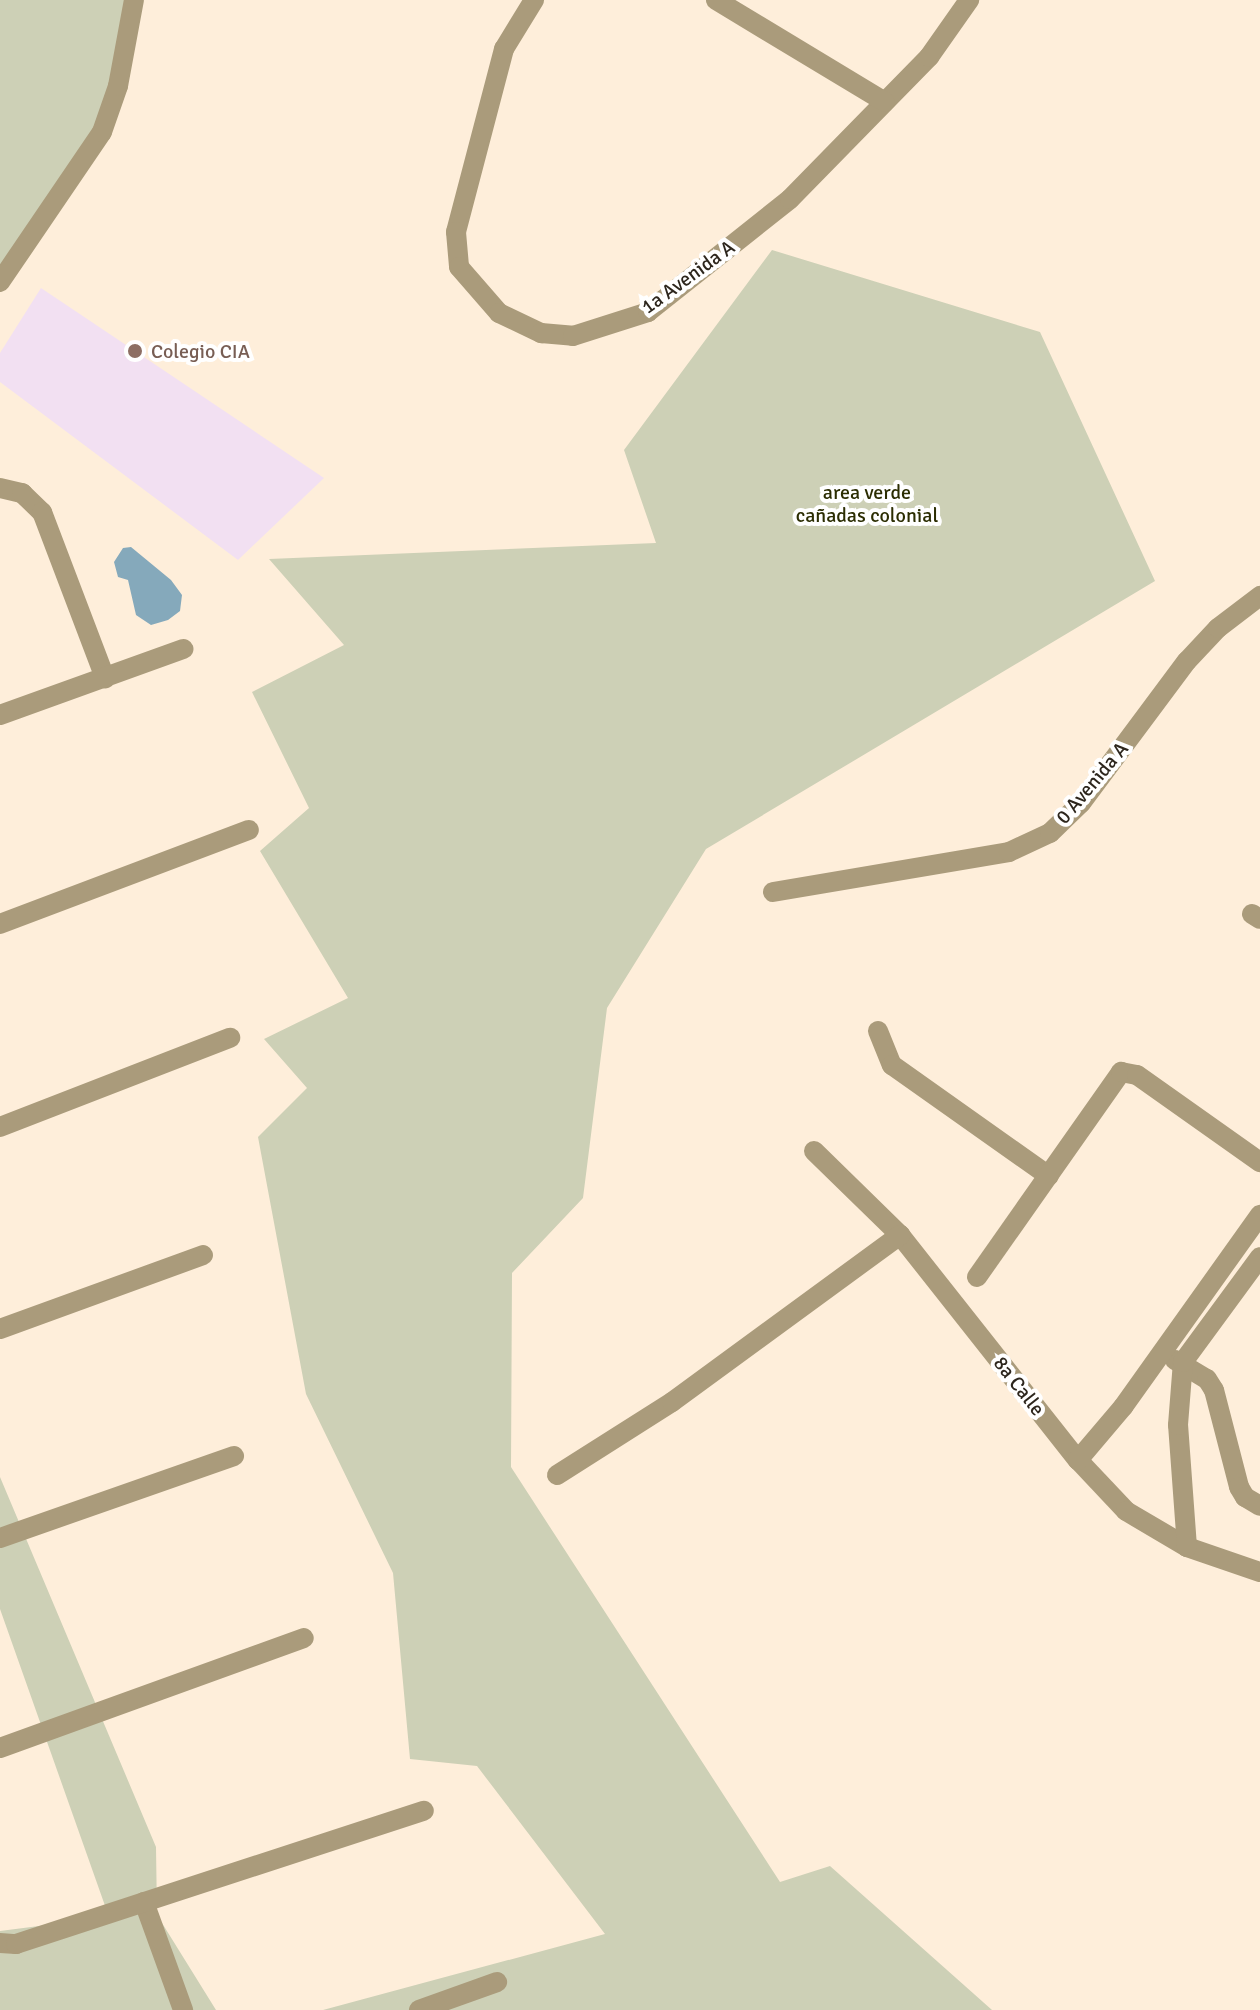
<!DOCTYPE html>
<html>
<head>
<meta charset="utf-8">
<style>
  body { margin:0 }
  #map { position:relative; width:1260px; height:2010px; overflow:hidden; background:#feeeda; font-family:Signika,sans-serif }
  div>[style] { position:absolute }
  [style*='--x'] { left:calc(var(--x)*1px); top:calc(var(--y)*1px); width:calc(var(--w)*1px); rotate:calc(var(--a)*1deg) }
  .education>* { inset:0; background:#f2e0f2 }
  .green>* { inset:0; background:#cdd0b6 }
  .water>* { inset:0; background:#85a9bb }
  .minor>* { height:20px; margin:-10px; padding:0 10px; transform-origin:10px; border-radius:10px; background:#aa9b7b }
  .dots>* { width:22px; height:22px; translate:-50% -50%; box-sizing:border-box; border:4px solid #fff; border-radius:50% }
  span { translate:-50% -50%; white-space:nowrap; text-align:center; line-height:1.15; -webkit-text-stroke:8px #fff; paint-order:stroke }
  .street-label { font-size:20px; color:#2d261d }
  .education-label { font-size:20px; color:#785e54 }
  .left { translate:0 -50%; text-align:left }
  .park-label { font-size:20px; color:#2b2d02 }
</style>
</head>
<body>
<div id="map">
  <div class="education">
    <i style="clip-path:polygon(41px 288px,135px 351px,324px 478px,238px 560px,0 382px,0 353px)"></i>
  </div>
  <div class="green">
    <i style="clip-path:polygon(0 0,124px 0,130px 38px,77px 173px,0 282px)"></i>
    <i style="clip-path:polygon(772px 250px,1040px 332px,1155px 581px,706px 849px,607px 1008px,583px 1198px,512px 1273px,511px 1467px,780px 1882px,830px 1866px,992px 2010px,323px 2010px,605px 1934px,477px 1766px,410px 1759px,393px 1573px,306px 1394px,258px 1137px,307px 1088px,264px 1039px,348px 998px,260px 851px,309px 808px,252px 692px,344px 645px,269px 559px,656px 543px,624px 450px)"></i>
    <i style="clip-path:polygon(0 1477px,156px 1847px,157px 1915px,216px 2010px,0 2010px,0 1931px,109px 1917px,0 1609px)"></i>
  </div>
  <div class="water">
    <i style="clip-path:polygon(131px 547px,171px 580px,182px 595px,180px 611px,168px 620px,151px 625px,136px 615px,128px 580px,118px 577px,114px 562px,123px 548px)"></i>
  </div>
  <div class="minor">
    <i style="--x:534;--y:0;--w:57;--a:121.5"></i>
    <i style="--x:504;--y:49;--w:189;--a:104.7"></i>
    <i style="--x:456;--y:232;--w:35;--a:85"></i>
    <i style="--x:459;--y:267;--w:61;--a:49"></i>
    <i style="--x:499;--y:313;--w:47;--a:25.5"></i>
    <i style="--x:541;--y:333;--w:32;--a:5"></i>
    <i style="--x:573;--y:336;--w:79;--a:-17.7"></i>
    <i style="--x:648;--y:312;--w:181;--a:-38.5"></i>
    <i style="--x:790;--y:199;--w:199;--a:-45.6"></i>
    <i style="--x:929;--y:57;--w:70;--a:-54.9"></i>
    <i style="--x:716;--y:0;--w:197;--a:31.1"></i>
    <i style="--x:0;--y:282;--w:181;--a:-55.8"></i>
    <i style="--x:102;--y:132;--w:49;--a:-70.8"></i>
    <i style="--x:118;--y:86;--w:87;--a:-79.5"></i>
    <i style="--x:0;--y:488;--w:23;--a:13"></i>
    <i style="--x:22;--y:493;--w:28;--a:44"></i>
    <i style="--x:42;--y:512;--w:178;--a:69.2"></i>
    <i style="--x:0;--y:715;--w:195;--a:-19.8"></i>
    <i style="--x:773;--y:892;--w:239;--a:-9.6"></i>
    <i style="--x:1009;--y:852;--w:45;--a:-24.9"></i>
    <i style="--x:1050;--y:833;--w:43;--a:-44.1"></i>
    <i style="--x:1081;--y:803;--w:177;--a:-53.3"></i>
    <i style="--x:1187;--y:661;--w:45;--a:-46.8"></i>
    <i style="--x:1218;--y:628;--w:53;--a:-37.3"></i>
    <i style="--x:1252;--y:914;--w:9;--a:32"></i>
    <i style="--x:0;--y:924;--w:266;--a:-20.7"></i>
    <i style="--x:878;--y:1031;--w:37;--a:68"></i>
    <i style="--x:892;--y:1065;--w:192;--a:35.3"></i>
    <i style="--x:0;--y:1127;--w:247;--a:-21.2"></i>
    <i style="--x:814;--y:1151;--w:120;--a:44.3"></i>
    <i style="--x:900;--y:1235;--w:287;--a:51.7"></i>
    <i style="--x:1078;--y:1460;--w:70;--a:46.7"></i>
    <i style="--x:1126;--y:1511;--w:71;--a:30.5"></i>
    <i style="--x:1187;--y:1547;--w:77;--a:18.9"></i>
    <i style="--x:977;--y:1277;--w:251;--a:-54.9"></i>
    <i style="--x:1121;--y:1072;--w:16;--a:11"></i>
    <i style="--x:1137;--y:1075;--w:151;--a:35.3"></i>
    <i style="--x:0;--y:1329;--w:216;--a:-20"></i>
    <i style="--x:1175;--y:1360;--w:37;--a:31"></i>
    <i style="--x:1207;--y:1379;--w:13;--a:58"></i>
    <i style="--x:1214;--y:1390;--w:100;--a:75.5"></i>
    <i style="--x:1239;--y:1487;--w:12;--a:59"></i>
    <i style="--x:1245;--y:1497;--w:17;--a:31"></i>
    <i style="--x:1078;--y:1460;--w:70;--a:-49.7"></i>
    <i style="--x:1123;--y:1407;--w:236;--a:-54.5"></i>
    <i style="--x:557;--y:1475;--w:136;--a:-32.4"></i>
    <i style="--x:672;--y:1402;--w:283;--a:-36.2"></i>
    <i style="--x:0;--y:1538;--w:248;--a:-19.3"></i>
    <i style="--x:1187;--y:1547;--w:122;--a:-94.2"></i>
    <i style="--x:1178;--y:1425;--w:63;--a:-85.5"></i>
    <i style="--x:1183;--y:1362;--w:130;--a:-53.7"></i>
    <i style="--x:0;--y:1748;--w:323;--a:-19.9"></i>
    <i style="--x:144;--y:1902;--w:115;--a:70.1"></i>
    <i style="--x:0;--y:1943;--w:16;--a:4"></i>
    <i style="--x:16;--y:1944;--w:429;--a:-18.1"></i>
    <i style="--x:419;--y:2010;--w:83;--a:-19.7"></i>
  </div>
  <div class="dots">
    <i style="left:135px;top:351px;background:#8d6e63"></i>
  </div>
  <div class="street-label">
    <span style="left:688px;top:277px;rotate:-36deg">1a Avenida A</span>
    <span style="left:1092px;top:783px;rotate:-50deg">0 Avenida A</span>
    <span style="left:1019px;top:1386px;rotate:52deg">8a Calle</span>
  </div>
  <div class="education-label">
    <span class="left" style="left:151px;top:351px">Colegio CIA</span>
  </div>
  <div class="park-label">
    <span style="left:867px;top:504px">area verde<br>cañadas colonial</span>
  </div>
</div>
</body>
</html>
